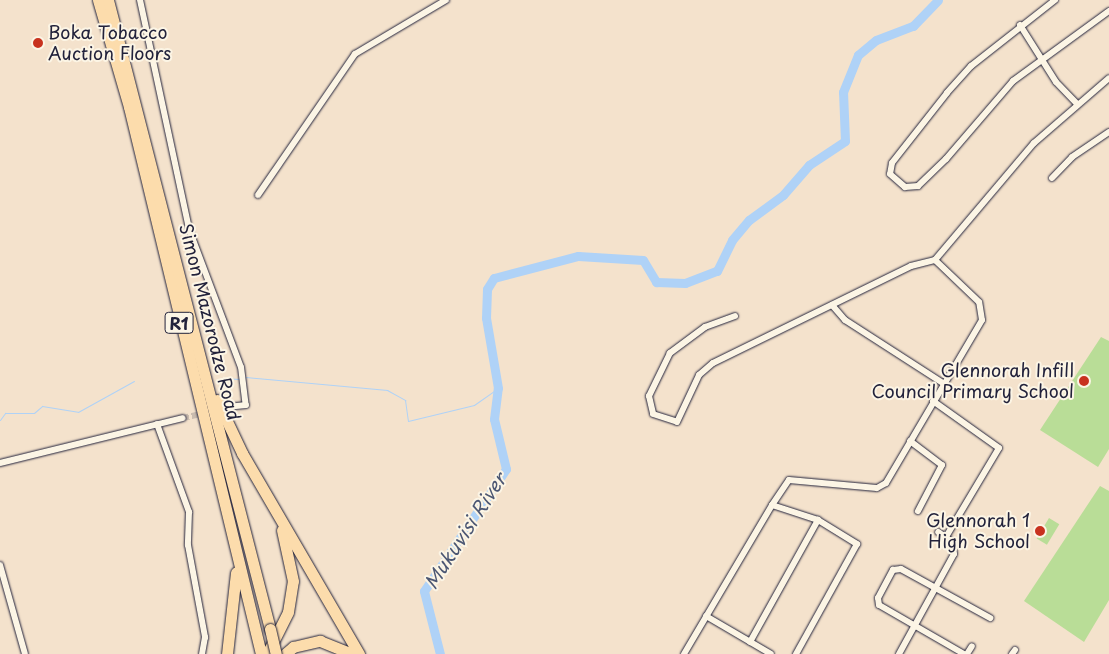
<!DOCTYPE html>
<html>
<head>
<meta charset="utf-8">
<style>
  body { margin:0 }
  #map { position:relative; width:1109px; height:654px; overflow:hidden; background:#f4e2cc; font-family:"Playpen Sans",sans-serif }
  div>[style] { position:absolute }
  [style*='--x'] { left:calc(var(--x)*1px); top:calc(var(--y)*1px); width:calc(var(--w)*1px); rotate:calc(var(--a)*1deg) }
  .green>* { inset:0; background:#b9dd97; transform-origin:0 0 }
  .stream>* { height:1px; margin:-0.5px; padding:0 0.5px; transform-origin:0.5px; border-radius:0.5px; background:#afd2f7 }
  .river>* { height:9px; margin:-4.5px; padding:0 4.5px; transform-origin:4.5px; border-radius:4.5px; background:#afd2f7 }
  .street-tunnel>* { height:6px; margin-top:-3px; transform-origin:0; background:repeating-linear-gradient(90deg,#cabcaf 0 6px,transparent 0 9px) }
  .roads { filter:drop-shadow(0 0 1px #22223b) drop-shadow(0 0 1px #22223b) }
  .street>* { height:6px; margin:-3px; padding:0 3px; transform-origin:3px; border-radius:3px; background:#fcf5e5 }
  .highway>* { height:11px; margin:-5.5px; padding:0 5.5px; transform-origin:5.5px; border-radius:5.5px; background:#fcdcac }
  .bridges { filter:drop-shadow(0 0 1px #22223b) drop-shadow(0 0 1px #22223b) }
  .highway-bridge>* { height:11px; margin:-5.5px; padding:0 5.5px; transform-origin:5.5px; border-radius:5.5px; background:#fcdcac }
  .dots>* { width:14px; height:14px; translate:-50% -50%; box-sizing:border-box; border:2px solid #fcf5e5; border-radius:50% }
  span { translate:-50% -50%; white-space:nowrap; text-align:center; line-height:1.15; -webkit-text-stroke:4px #fcf5e5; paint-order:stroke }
  .shield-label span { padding:1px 4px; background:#fcf5e5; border:1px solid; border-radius:4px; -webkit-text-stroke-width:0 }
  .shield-label { font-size:16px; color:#22223b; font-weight:700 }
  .poi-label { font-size:18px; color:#22223b }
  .left { translate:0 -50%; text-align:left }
  .right { translate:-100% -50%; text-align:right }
  .street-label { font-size:18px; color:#22223b }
  .water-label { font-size:19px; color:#4c5773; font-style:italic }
</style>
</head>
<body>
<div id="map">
  <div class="green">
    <i style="clip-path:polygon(1101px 337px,1109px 341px,1109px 449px,1098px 467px,1040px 430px)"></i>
    <i style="clip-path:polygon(1100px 486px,1109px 491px,1109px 600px,1084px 642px,1024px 601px)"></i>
    <i style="left:1049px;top:518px;width:12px;height:24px;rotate:31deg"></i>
  </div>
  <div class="stream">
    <i style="--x:246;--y:377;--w:142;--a:5.3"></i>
    <i style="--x:387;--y:390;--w:21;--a:29"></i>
    <i style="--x:405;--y:400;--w:21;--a:82"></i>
    <i style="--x:408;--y:421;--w:68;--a:-13.6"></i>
    <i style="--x:474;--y:405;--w:29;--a:-35"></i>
    <i style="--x:223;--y:378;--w:16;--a:4"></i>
    <i style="--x:0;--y:420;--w:9;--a:-54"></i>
    <i style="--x:5;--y:413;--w:29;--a:0"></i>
    <i style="--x:34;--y:413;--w:11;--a:-41"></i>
    <i style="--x:42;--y:406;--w:36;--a:9"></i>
    <i style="--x:78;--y:412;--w:64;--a:-29"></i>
  </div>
  <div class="river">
    <i style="--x:440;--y:654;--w:65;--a:-104.3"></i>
    <i style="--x:424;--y:591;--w:147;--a:-56.1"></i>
    <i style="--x:506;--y:469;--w:51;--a:-103.5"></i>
    <i style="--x:494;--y:419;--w:31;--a:-83"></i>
    <i style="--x:498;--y:388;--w:71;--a:-99.7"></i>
    <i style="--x:486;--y:318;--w:29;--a:-88"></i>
    <i style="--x:487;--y:289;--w:13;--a:-58"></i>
    <i style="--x:494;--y:278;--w:87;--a:-14.7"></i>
    <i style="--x:578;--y:256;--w:65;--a:3.5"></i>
    <i style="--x:643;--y:260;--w:26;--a:59"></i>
    <i style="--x:656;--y:282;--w:29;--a:2"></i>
    <i style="--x:685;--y:283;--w:34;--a:-21"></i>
    <i style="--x:717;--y:271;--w:34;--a:-64"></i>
    <i style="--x:732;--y:240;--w:26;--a:-50"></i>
    <i style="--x:749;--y:220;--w:42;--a:-36.3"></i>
    <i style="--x:783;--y:195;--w:40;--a:-49"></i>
    <i style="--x:809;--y:165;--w:43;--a:-33.7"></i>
    <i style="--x:845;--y:141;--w:49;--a:-92.3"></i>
    <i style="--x:843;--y:92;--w:40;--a:-68"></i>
    <i style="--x:858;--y:55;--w:23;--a:-40"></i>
    <i style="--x:876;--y:40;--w:40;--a:-21"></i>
    <i style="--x:913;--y:26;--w:36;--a:-46"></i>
  </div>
  <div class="street-tunnel">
    <i style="--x:183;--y:418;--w:22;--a:-13"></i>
  </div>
  <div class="roads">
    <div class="street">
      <i style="--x:140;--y:0;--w:234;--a:77.9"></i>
      <i style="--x:189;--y:229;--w:147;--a:69.4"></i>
      <i style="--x:241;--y:367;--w:38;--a:83"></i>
      <i style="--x:246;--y:405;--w:18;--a:174"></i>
      <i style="--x:1055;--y:0;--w:107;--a:141.8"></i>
      <i style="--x:971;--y:66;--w:36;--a:132"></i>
      <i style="--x:947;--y:93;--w:89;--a:128.2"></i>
      <i style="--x:892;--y:163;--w:11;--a:100"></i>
      <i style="--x:890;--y:174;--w:20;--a:41"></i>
      <i style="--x:905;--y:187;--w:13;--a:-4"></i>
      <i style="--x:918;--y:186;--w:39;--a:-44"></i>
      <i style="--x:946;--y:159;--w:103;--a:-49.3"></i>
      <i style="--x:1013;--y:81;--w:119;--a:-36.1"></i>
      <i style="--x:1020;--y:25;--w:67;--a:57.7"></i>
      <i style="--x:1056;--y:82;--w:29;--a:46"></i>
      <i style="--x:1052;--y:178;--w:29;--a:-46"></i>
      <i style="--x:1072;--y:157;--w:45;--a:-34"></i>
      <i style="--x:258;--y:195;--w:171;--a:-55.5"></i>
      <i style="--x:355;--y:54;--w:106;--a:-30.7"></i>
      <i style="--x:832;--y:305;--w:20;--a:49"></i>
      <i style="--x:845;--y:320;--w:120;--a:32.8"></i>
      <i style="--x:735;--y:316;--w:32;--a:160"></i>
      <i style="--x:705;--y:327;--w:44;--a:143.4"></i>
      <i style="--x:670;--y:353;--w:48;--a:116"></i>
      <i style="--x:649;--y:396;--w:18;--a:77"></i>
      <i style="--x:653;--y:414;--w:25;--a:18"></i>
      <i style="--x:677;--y:422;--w:52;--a:-64.9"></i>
      <i style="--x:699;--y:375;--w:18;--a:-41"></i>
      <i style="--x:713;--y:363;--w:220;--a:-26.1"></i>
      <i style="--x:911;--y:266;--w:25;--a:-14"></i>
      <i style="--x:935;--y:260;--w:153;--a:-49.8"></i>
      <i style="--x:1034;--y:143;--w:99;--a:-40.9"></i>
      <i style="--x:933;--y:401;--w:81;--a:35.5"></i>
      <i style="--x:999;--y:448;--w:104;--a:120.8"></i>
      <i style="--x:157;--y:424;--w:94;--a:70"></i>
      <i style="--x:189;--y:512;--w:33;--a:92"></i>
      <i style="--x:188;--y:545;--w:94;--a:79.5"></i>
      <i style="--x:205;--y:637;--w:17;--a:100"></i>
      <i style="--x:910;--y:441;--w:40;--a:37"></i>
      <i style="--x:942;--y:465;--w:52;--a:117.6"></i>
      <i style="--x:0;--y:463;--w:188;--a:-13.8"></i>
      <i style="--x:772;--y:505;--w:30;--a:-56"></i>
      <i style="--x:789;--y:480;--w:88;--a:5.2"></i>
      <i style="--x:877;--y:488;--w:10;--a:-29"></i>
      <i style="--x:886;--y:483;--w:189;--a:-59.5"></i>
      <i style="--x:982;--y:320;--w:18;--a:-99"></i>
      <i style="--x:979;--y:302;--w:61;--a:-136.3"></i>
      <i style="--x:0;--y:565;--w:92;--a:74.3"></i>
      <i style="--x:706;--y:616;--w:75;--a:30.3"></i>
      <i style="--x:750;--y:642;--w:140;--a:-60.9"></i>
      <i style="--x:684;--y:654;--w:173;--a:-59.4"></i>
      <i style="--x:772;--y:505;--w:48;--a:18.1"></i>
      <i style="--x:818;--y:520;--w:46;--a:31.6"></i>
      <i style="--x:857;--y:544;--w:126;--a:119"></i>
      <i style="--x:899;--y:654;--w:114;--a:-61.2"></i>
      <i style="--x:954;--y:554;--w:12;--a:-99"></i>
      <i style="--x:952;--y:542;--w:17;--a:-144"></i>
      <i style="--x:964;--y:654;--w:98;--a:-150"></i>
      <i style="--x:879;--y:605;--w:7;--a:-98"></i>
      <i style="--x:878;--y:598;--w:32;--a:-62"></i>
      <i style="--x:893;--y:570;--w:8;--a:-7"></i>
      <i style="--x:901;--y:569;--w:102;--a:28.8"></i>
      <i style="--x:967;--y:654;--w:9;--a:-58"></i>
      <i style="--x:1012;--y:654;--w:5;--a:-53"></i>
    </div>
    <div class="highway">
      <i style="--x:98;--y:0;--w:111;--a:73.8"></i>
      <i style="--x:129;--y:107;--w:563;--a:76.43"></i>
      <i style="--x:108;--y:0;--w:650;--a:75.56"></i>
      <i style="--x:217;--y:400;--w:59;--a:64.7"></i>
      <i style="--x:242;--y:453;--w:233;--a:59.8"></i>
      <i style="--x:269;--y:650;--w:42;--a:-63.4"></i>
      <i style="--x:288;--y:612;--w:31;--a:-81"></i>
      <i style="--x:293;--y:581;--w:52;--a:-102.2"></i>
      <i style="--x:227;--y:654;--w:82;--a:-83.7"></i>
      <i style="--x:285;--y:654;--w:11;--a:-41"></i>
      <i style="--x:293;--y:647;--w:28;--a:-13"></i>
      <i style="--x:320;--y:641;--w:35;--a:22"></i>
    </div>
  </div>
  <div class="bridges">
    <div class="highway-bridge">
      <i style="--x:270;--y:629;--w:26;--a:77"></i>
    </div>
  </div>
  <div class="dots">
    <i style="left:38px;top:43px;background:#c8321e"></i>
    <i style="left:1084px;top:381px;background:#c8321e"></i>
    <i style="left:1040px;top:531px;background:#c8321e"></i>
  </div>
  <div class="shield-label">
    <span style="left:179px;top:323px">R1</span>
  </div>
  <div class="poi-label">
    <span class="left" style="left:48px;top:43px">Boka Tobacco<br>Auction Floors</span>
    <span class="right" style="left:1074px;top:381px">Glennorah Infill<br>Council Primary School</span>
    <span class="right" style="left:1030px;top:531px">Glennorah 1<br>High School</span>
  </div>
  <div class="street-label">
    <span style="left:210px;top:322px;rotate:76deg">Simon Mazorodze Road</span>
  </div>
  <div class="water-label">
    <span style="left:465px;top:531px;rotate:-57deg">Mukuvisi River</span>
  </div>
</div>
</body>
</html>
